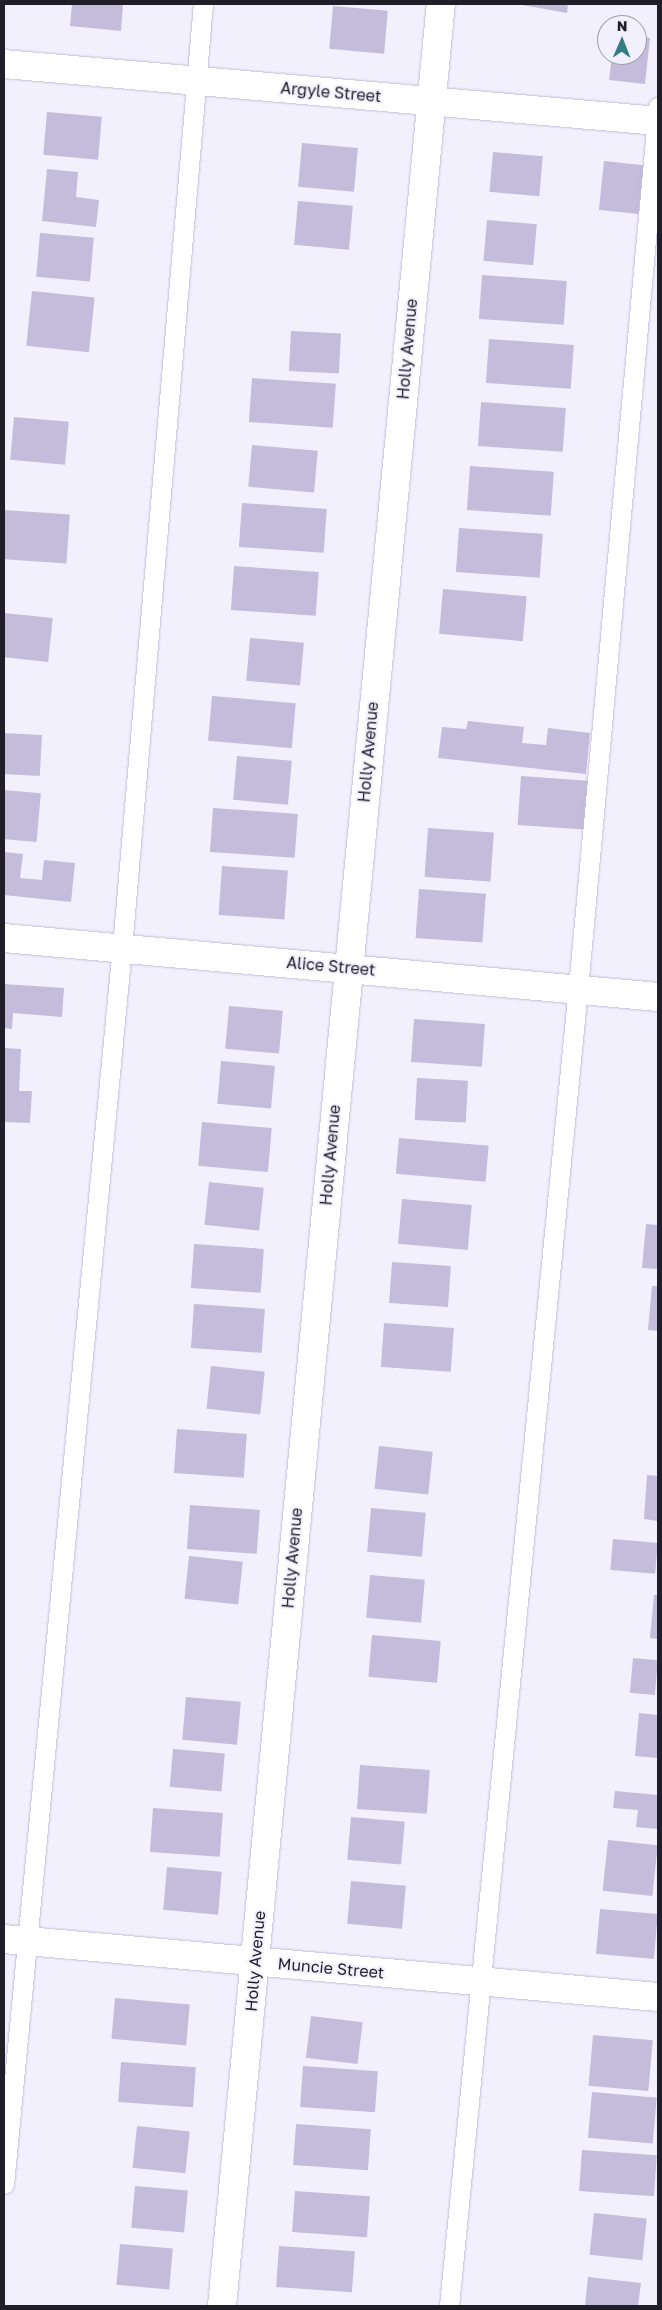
<!DOCTYPE html>
<html>
<head>
<meta charset="utf-8">
<style>
  body { margin:0 }
  #map { position:relative; width:662px; height:2310px; overflow:hidden; background:#f3f0fd; font-family:"Golos Text",sans-serif }
  div>[style] { position:absolute }
  [style*='--x'] { left:calc(var(--x)*1px); top:calc(var(--y)*1px); width:calc(var(--w)*1px); rotate:calc(var(--a)*1deg) }
  .building>* { inset:0; background:#c3bcda; transform-origin:0 0 }
  .roads { filter:drop-shadow(0 0 1px #c3bcda) drop-shadow(0 0 1px #c3bcda) }
  .service>* { height:19px; margin:-9.5px; padding:0 9.5px; transform-origin:9.5px; border-radius:9.5px; background:#fff }
  .minor>* { height:28px; margin:-14px; padding:0 14px; transform-origin:14px; border-radius:14px; background:#fff }
  span { translate:-50% -50%; white-space:nowrap; text-align:center; line-height:1.15; -webkit-text-stroke:4px #f3f0fd; paint-order:stroke }
  .street-label { font-size:16px; color:#201e29 }
  .frame { position:absolute; inset:0; border:5px solid #201e29; pointer-events:none }
  .north { position:absolute; left:597px; top:15px; width:50px; height:50px; box-sizing:border-box; background:#f3f0fd; border:1px solid #9f9ca8; border-radius:50%; rotate:1deg; font-size:14px; font-weight:700; line-height:20px; text-align:center; color:#201e29 }
  .north::after { content:''; display:block; margin:auto; width:18px; height:22px; background:#347b86; clip-path:polygon(50% 0,100% 100%,50% 72%,0 100%) }
</style>
</head>
<body>
<div id="map">
  <div class="building">
    <i style="clip-path:polygon(72px 4px,123px 4px,121px 31px,70px 26px)"></i>
    <i style="clip-path:polygon(517px 4px,568px 4px,567px 13px)"></i>
    <i style="left:333px;top:6px;width:55px;height:43px;rotate:5deg"></i>
    <i style="clip-path:polygon(637px 37px,650px 38px,645px 84px,609px 80px,612px 55px,637px 55px)"></i>
    <i style="left:47px;top:112px;width:55px;height:43px;rotate:5deg"></i>
    <i style="left:302px;top:143px;width:56px;height:44px;rotate:5deg"></i>
    <i style="left:493px;top:152px;width:50px;height:40px;rotate:5deg"></i>
    <i style="left:604px;top:161px;width:40px;height:49px;rotate:6deg"></i>
    <i style="clip-path:polygon(47px 169px,78px 172px,76px 197px,99px 200px,96px 227px,42px 221px)"></i>
    <i style="left:298px;top:201px;width:55px;height:44px;rotate:5deg"></i>
    <i style="left:487px;top:220px;width:50px;height:41px;rotate:5deg"></i>
    <i style="left:40px;top:233px;width:54px;height:44px;rotate:5deg"></i>
    <i style="left:482px;top:275px;width:85px;height:44px;rotate:4deg"></i>
    <i style="left:32px;top:291px;width:63px;height:55px;rotate:6deg"></i>
    <i style="left:291px;top:331px;width:50px;height:40px;rotate:3deg"></i>
    <i style="left:489px;top:339px;width:85px;height:44px;rotate:4deg"></i>
    <i style="left:252px;top:378px;width:84px;height:44px;rotate:4deg"></i>
    <i style="left:481px;top:402px;width:85px;height:44px;rotate:4deg"></i>
    <i style="left:14px;top:417px;width:55px;height:43px;rotate:5deg"></i>
    <i style="left:252px;top:445px;width:66px;height:42px;rotate:5deg"></i>
    <i style="left:470px;top:466px;width:84px;height:44px;rotate:4deg"></i>
    <i style="left:242px;top:503px;width:85px;height:44px;rotate:4deg"></i>
    <i style="left:4px;top:510px;width:66px;height:49px;rotate:4deg"></i>
    <i style="left:459px;top:528px;width:84px;height:44px;rotate:4deg"></i>
    <i style="left:234px;top:566px;width:85px;height:44px;rotate:4deg"></i>
    <i style="left:443px;top:589px;width:84px;height:45px;rotate:5deg"></i>
    <i style="left:4px;top:613px;width:49px;height:44px;rotate:6deg"></i>
    <i style="left:250px;top:638px;width:54px;height:43px;rotate:5deg"></i>
    <i style="left:212px;top:696px;width:84px;height:45px;rotate:5deg"></i>
    <i style="clip-path:polygon(468px 721px,524px 727px,522px 743px,546px 745px,548px 728px,590px 733px,586px 774px,438px 758px,442px 727px,466px 729px)"></i>
    <i style="left:4px;top:733px;width:38px;height:41px;rotate:3deg"></i>
    <i style="left:237px;top:756px;width:55px;height:44px;rotate:5deg"></i>
    <i style="left:521px;top:776px;width:67px;height:49px;rotate:4deg"></i>
    <i style="left:4px;top:790px;width:37px;height:49px;rotate:5deg"></i>
    <i style="left:213px;top:808px;width:85px;height:44px;rotate:4deg"></i>
    <i style="left:428px;top:828px;width:66px;height:49px;rotate:4deg"></i>
    <i style="clip-path:polygon(4px 852px,23px 854px,20px 878px,42px 880px,44px 860px,75px 863px,71px 902px,4px 895px)"></i>
    <i style="left:222px;top:866px;width:66px;height:49px;rotate:4deg"></i>
    <i style="left:419px;top:889px;width:67px;height:49px;rotate:4deg"></i>
    <i style="clip-path:polygon(4px 984px,64px 988px,62px 1017px,13px 1013px,12px 1029px,4px 1028px)"></i>
    <i style="left:229px;top:1006px;width:54px;height:43px;rotate:5deg"></i>
    <i style="left:414px;top:1019px;width:71px;height:43px;rotate:4deg"></i>
    <i style="clip-path:polygon(4px 1048px,21px 1049px,19px 1091px,32px 1091px,30px 1123px,4px 1122px)"></i>
    <i style="left:221px;top:1061px;width:54px;height:43px;rotate:5deg"></i>
    <i style="left:417px;top:1078px;width:51px;height:42px;rotate:3deg"></i>
    <i style="left:202px;top:1122px;width:70px;height:44px;rotate:5deg"></i>
    <i style="left:399px;top:1138px;width:90px;height:36px;rotate:5deg"></i>
    <i style="left:209px;top:1182px;width:55px;height:43px;rotate:6deg"></i>
    <i style="left:402px;top:1199px;width:70px;height:45px;rotate:5deg"></i>
    <i style="clip-path:polygon(646px 1224px,658px 1225px,658px 1269px,642px 1268px)"></i>
    <i style="left:194px;top:1244px;width:70px;height:44px;rotate:4deg"></i>
    <i style="left:392px;top:1262px;width:59px;height:41px;rotate:4deg"></i>
    <i style="clip-path:polygon(652px 1286px,658px 1286px,658px 1331px,648px 1330px)"></i>
    <i style="left:194px;top:1304px;width:71px;height:44px;rotate:4deg"></i>
    <i style="left:384px;top:1323px;width:70px;height:44px;rotate:4deg"></i>
    <i style="left:211px;top:1366px;width:54px;height:43px;rotate:6deg"></i>
    <i style="left:177px;top:1429px;width:70px;height:44px;rotate:4deg"></i>
    <i style="left:379px;top:1446px;width:54px;height:43px;rotate:6deg"></i>
    <i style="clip-path:polygon(647px 1475px,658px 1476px,658px 1521px,644px 1519px)"></i>
    <i style="left:190px;top:1505px;width:70px;height:44px;rotate:4deg"></i>
    <i style="left:371px;top:1508px;width:55px;height:44px;rotate:5deg"></i>
    <i style="left:613px;top:1539px;width:45px;height:31px;rotate:5deg"></i>
    <i style="left:189px;top:1556px;width:54px;height:43px;rotate:6deg"></i>
    <i style="left:370px;top:1575px;width:55px;height:43px;rotate:5deg"></i>
    <i style="clip-path:polygon(654px 1595px,658px 1595px,658px 1639px,650px 1638px)"></i>
    <i style="left:372px;top:1635px;width:69px;height:42px;rotate:5deg"></i>
    <i style="left:633px;top:1658px;width:25px;height:35px;rotate:5deg"></i>
    <i style="left:186px;top:1697px;width:55px;height:43px;rotate:5deg"></i>
    <i style="clip-path:polygon(639px 1713px,658px 1715px,658px 1758px,635px 1756px)"></i>
    <i style="left:173px;top:1749px;width:52px;height:38px;rotate:5deg"></i>
    <i style="left:360px;top:1765px;width:70px;height:44px;rotate:4deg"></i>
    <i style="clip-path:polygon(615px 1791px,658px 1795px,658px 1829px,636px 1827px,638px 1810px,613px 1808px)"></i>
    <i style="left:153px;top:1808px;width:70px;height:44px;rotate:4deg"></i>
    <i style="left:351px;top:1817px;width:54px;height:43px;rotate:5deg"></i>
    <i style="left:608px;top:1840px;width:50px;height:51px;rotate:6deg"></i>
    <i style="left:167px;top:1867px;width:55px;height:43px;rotate:5deg"></i>
    <i style="left:351px;top:1881px;width:55px;height:43px;rotate:5deg"></i>
    <i style="left:600px;top:1909px;width:58px;height:45px;rotate:5deg"></i>
    <i style="left:115px;top:1998px;width:75px;height:41px;rotate:5deg"></i>
    <i style="left:311px;top:2016px;width:52px;height:42px;rotate:7deg"></i>
    <i style="left:593px;top:2035px;width:60px;height:51px;rotate:5deg"></i>
    <i style="left:121px;top:2062px;width:75px;height:40px;rotate:4deg"></i>
    <i style="left:303px;top:2066px;width:75px;height:41px;rotate:4deg"></i>
    <i style="left:592px;top:2092px;width:65px;height:46px;rotate:5deg"></i>
    <i style="left:296px;top:2124px;width:75px;height:41px;rotate:4deg"></i>
    <i style="left:137px;top:2126px;width:53px;height:42px;rotate:6deg"></i>
    <i style="left:582px;top:2150px;width:75px;height:41px;rotate:4deg"></i>
    <i style="left:135px;top:2186px;width:53px;height:42px;rotate:5deg"></i>
    <i style="left:295px;top:2191px;width:75px;height:41px;rotate:4deg"></i>
    <i style="left:594px;top:2213px;width:53px;height:42px;rotate:6deg"></i>
    <i style="left:120px;top:2244px;width:53px;height:41px;rotate:5deg"></i>
    <i style="left:279px;top:2246px;width:76px;height:41px;rotate:4deg"></i>
    <i style="clip-path:polygon(588px 2277px,641px 2283px,638px 2306px,585px 2306px)"></i>
  </div>
  <div class="roads">
    <div class="service">
      <i style="--x:4;--y:2184;--w:1242;--a:-84.55"></i>
      <i style="--x:122;--y:948;--w:947;--a:-85.1"></i>
      <i style="--x:449;--y:2306;--w:1323;--a:-84.41"></i>
      <i style="--x:578;--y:989;--w:886;--a:-84.82"></i>
    </div>
    <div class="minor">
      <i style="--x:4;--y:64;--w:656;--a:4.98"></i>
      <i style="--x:4;--y:938;--w:657;--a:5.15"></i>
      <i style="--x:4;--y:1939;--w:657;--a:5.07"></i>
      <i style="--x:222;--y:2306;--w:2312;--a:-84.57"></i>
    </div>
  </div>
  <div class="street-label">
    <span style="left:331px;top:92px;rotate:5deg">Argyle Street</span>
    <span style="left:407px;top:349px;rotate:-85deg">Holly Avenue</span>
    <span style="left:368px;top:752px;rotate:-85deg">Holly Avenue</span>
    <span style="left:331px;top:966px;rotate:5deg">Alice Street</span>
    <span style="left:330px;top:1155px;rotate:-85deg">Holly Avenue</span>
    <span style="left:292px;top:1558px;rotate:-85deg">Holly Avenue</span>
    <span style="left:255px;top:1961px;rotate:-85deg">Holly Avenue</span>
    <span style="left:331px;top:1968px;rotate:5deg">Muncie Street</span>
  </div>
  <div class="frame"></div>
  <div class="north">N</div>
</div>
</body>
</html>
